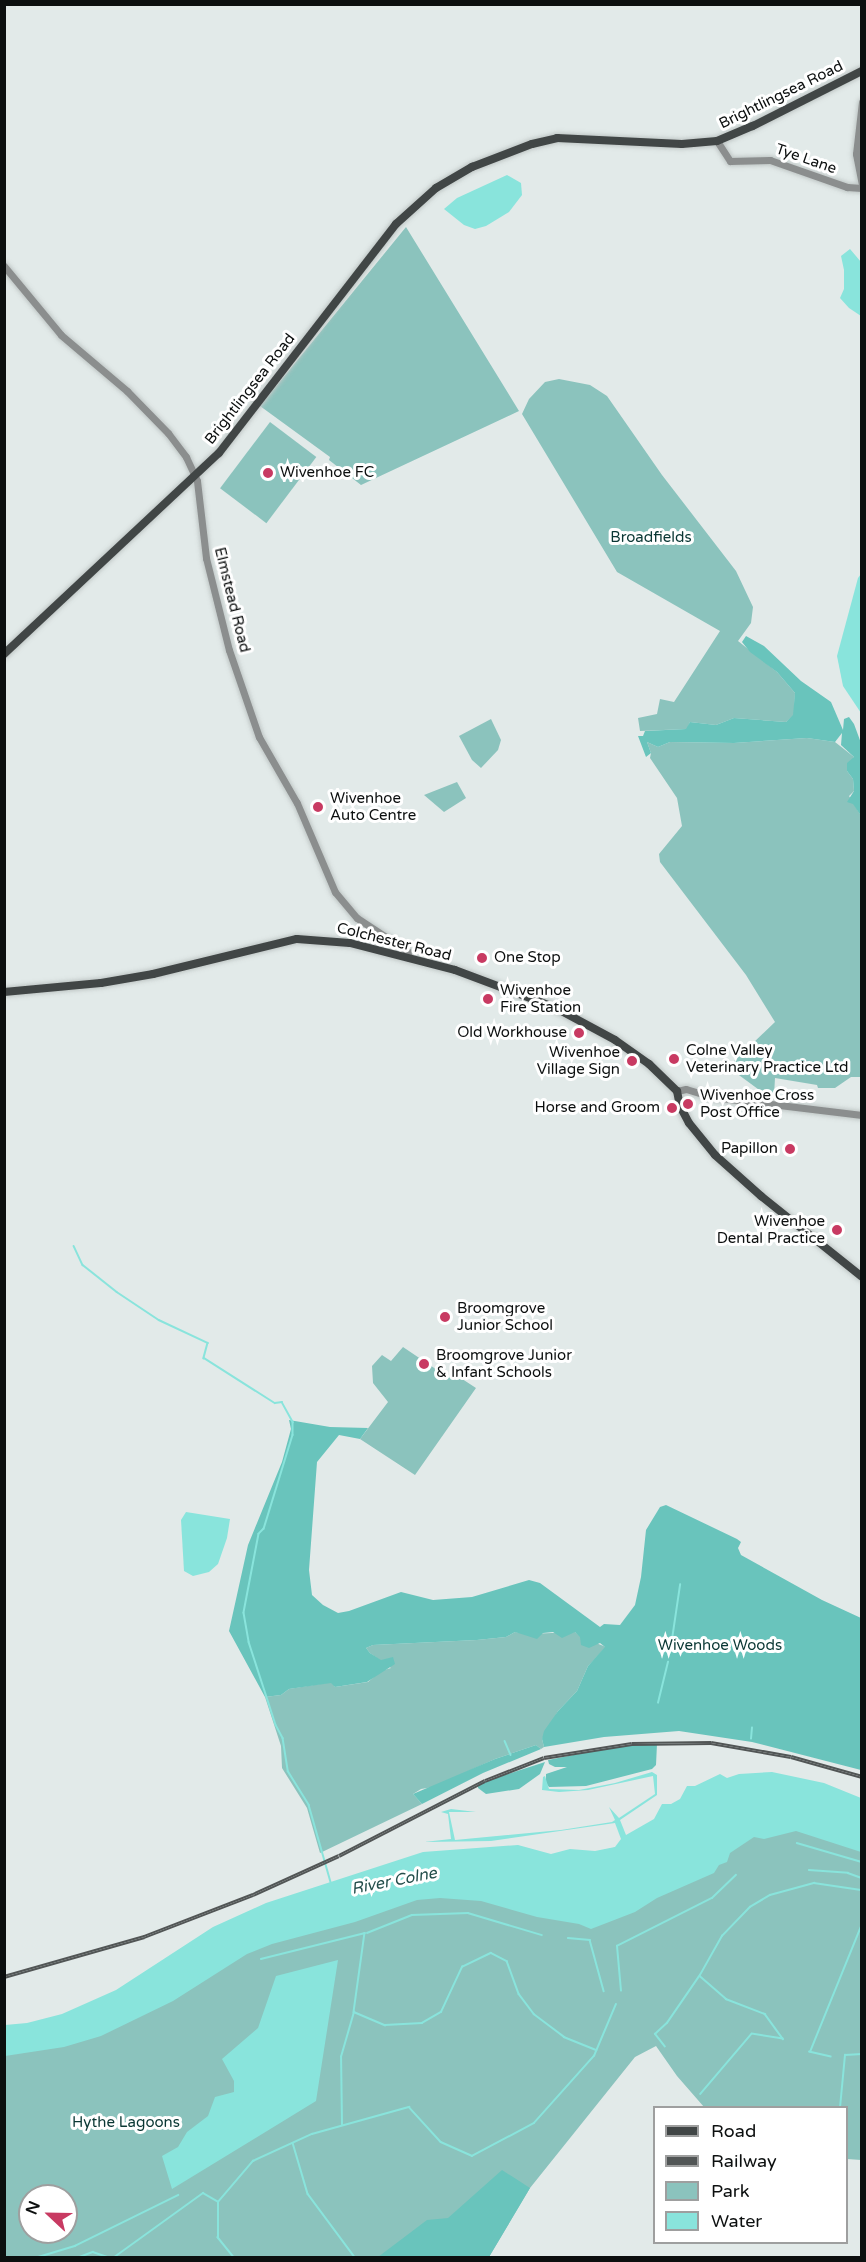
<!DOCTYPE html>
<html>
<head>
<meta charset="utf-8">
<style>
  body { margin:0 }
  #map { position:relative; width:866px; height:2262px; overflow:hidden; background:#e2eae9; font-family:"Varela Round",sans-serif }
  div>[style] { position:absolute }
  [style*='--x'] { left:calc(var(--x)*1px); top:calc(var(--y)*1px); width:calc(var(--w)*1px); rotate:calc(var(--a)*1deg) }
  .green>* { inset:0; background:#8bc3bd; transform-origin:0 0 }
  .forest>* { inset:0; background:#69c4bc }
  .water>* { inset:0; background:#89e4dc }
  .stream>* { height:1.5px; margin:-0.75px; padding:0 0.75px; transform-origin:0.75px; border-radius:0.75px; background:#89e4dc }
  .roads { filter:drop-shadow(0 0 2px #c0c7c6) drop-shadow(0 0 2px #c0c7c6) }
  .minor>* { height:7px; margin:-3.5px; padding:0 3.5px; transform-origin:3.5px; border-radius:3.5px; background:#8b8e8e }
  .major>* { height:8px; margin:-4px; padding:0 4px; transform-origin:4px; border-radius:4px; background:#414646 }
  .rail>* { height:4px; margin-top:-2px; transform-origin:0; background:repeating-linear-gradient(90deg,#fff 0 4.5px,#525656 0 9px); box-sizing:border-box; border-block:2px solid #525656 }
  .dots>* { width:16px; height:16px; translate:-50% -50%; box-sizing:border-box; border:3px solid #fff; border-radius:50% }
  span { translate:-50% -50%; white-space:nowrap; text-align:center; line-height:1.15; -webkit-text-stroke:6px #fff; paint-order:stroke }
  .street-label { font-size:15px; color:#0c0f0f }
  .poi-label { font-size:15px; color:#0c0f0f }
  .left { translate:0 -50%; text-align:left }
  .right { translate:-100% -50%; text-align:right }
  .park-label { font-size:15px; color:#0a3734 }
  .water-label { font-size:16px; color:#244e4b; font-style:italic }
  .frame { position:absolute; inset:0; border:6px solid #0c0f0f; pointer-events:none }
  .legend { position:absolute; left:653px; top:2106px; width:195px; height:138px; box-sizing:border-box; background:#fff; border:2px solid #9e9f9f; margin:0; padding:8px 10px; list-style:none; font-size:18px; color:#0c0f0f }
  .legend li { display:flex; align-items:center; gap:12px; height:30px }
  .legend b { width:30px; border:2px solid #9e9f9f }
  .north { position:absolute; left:18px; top:2184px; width:60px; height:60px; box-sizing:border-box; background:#fff; border:2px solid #9e9f9f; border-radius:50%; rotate:292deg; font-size:16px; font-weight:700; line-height:24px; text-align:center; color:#0c0f0f }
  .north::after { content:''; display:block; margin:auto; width:21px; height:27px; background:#c83a62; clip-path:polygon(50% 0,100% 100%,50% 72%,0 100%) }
</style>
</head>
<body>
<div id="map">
  <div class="green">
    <i style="clip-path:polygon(406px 227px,519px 411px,361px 485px,329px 460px,330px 457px,260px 406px)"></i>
    <i style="clip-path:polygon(559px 379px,590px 385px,607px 396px,662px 475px,736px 571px,753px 607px,751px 623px,738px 641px,777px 672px,795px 693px,794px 715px,786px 722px,734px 718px,716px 725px,690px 722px,687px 729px,640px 731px,638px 718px,657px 714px,660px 699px,674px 702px,720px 631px,617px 572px,522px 414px,529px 399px,545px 382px)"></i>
    <i style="left:270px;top:422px;width:58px;height:83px;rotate:37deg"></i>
    <i style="clip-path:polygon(491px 719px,501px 740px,498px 750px,481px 768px,472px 760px,459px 736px)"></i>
    <i style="clip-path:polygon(807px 738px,835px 742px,854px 757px,847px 771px,853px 779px,854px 791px,849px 796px,861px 816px,861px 1077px,851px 1077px,835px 1088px,818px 1088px,817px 1085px,775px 1078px,774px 1096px,766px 1095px,728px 1067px,775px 1022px,746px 975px,660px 862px,659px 854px,682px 826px,677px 798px,650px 758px,651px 753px,647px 742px,658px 747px,670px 742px,734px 743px)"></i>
    <i style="clip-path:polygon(457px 782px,466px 798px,444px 812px,424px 795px)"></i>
    <i style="clip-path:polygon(403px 1347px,449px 1378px,453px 1373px,476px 1388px,415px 1475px,360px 1439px,388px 1402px,373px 1383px,372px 1366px,382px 1355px,391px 1361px)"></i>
    <i style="clip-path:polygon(515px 1632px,529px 1634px,575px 1632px,581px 1637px,606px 1647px,588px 1666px,577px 1691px,558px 1711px,542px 1739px,544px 1747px,541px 1749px,536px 1745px,495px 1759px,433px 1787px,421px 1789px,413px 1794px,422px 1804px,320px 1853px,307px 1808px,282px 1768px,281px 1746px,265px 1697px,281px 1695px,289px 1689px,332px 1682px,335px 1687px,368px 1682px,381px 1671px,391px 1668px,370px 1653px,366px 1648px,373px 1645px,477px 1640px,506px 1637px)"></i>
    <i style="clip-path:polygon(evenodd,719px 1825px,861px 1829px,861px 2160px,847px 2159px,846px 2108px,704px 2107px,677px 2076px,656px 2046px,635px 2057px,530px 2188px,489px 2257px,5px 2257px,4px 2052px,212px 1958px,466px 1880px,719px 1825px,30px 2196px,66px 2196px,66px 2232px,30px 2232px,30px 2196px)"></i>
  </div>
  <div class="forest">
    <i style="clip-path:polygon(746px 636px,764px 646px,801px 681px,831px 702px,843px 730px,844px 719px,849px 717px,854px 724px,861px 743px,861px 816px,853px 804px,847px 802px,854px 791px,853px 779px,847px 771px,847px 763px,854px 757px,841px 745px,842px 733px,835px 742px,807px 738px,734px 743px,670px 742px,658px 747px,647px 742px,651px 753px,646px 757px,638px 736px,643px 736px,645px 731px,686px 729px,690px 722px,716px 725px,734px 718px,786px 722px,793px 715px,795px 693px,777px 672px,750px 652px,742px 642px)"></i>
    <i style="clip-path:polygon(289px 1420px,330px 1427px,368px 1428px,360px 1439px,339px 1435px,317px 1462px,309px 1570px,312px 1595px,323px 1605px,338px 1613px,349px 1611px,401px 1592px,433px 1600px,472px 1597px,529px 1580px,540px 1583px,600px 1627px,604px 1624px,620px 1625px,635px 1605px,641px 1577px,646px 1530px,660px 1507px,666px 1505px,737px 1539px,741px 1542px,738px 1548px,741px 1555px,822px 1600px,861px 1618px,861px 1770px,752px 1742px,679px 1731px,604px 1737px,544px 1747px,542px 1739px,544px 1731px,558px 1711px,577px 1691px,588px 1666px,605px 1647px,600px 1643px,589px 1648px,581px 1645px,580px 1637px,575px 1632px,562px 1638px,553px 1632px,543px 1633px,537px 1639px,515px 1632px,506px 1637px,477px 1640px,373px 1645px,366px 1648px,370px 1653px,381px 1660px,393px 1657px,395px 1664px,367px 1682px,335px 1687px,331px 1683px,289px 1689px,281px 1695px,265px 1697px,229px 1631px,248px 1545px,282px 1462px,291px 1429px)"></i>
    <i style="clip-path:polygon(657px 1744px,656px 1765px,652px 1769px,586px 1786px,549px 1787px,546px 1783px,546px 1774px,567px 1767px,555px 1767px,549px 1764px,548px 1760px,614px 1747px)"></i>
    <i style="clip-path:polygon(536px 1745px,541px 1749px,483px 1773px,422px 1804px,413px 1794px,495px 1759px)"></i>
    <i style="clip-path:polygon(545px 1762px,540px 1774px,519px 1789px,486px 1794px,478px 1788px,478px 1784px,486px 1781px)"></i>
    <i style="clip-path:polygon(502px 2170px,530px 2188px,489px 2257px,378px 2257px,427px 2220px,448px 2218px)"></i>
  </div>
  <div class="water">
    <i style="clip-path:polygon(507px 175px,521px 183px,522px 195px,509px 212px,486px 226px,475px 229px,464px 225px,444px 209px,457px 198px)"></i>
    <i style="clip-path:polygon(850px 249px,861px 262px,861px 316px,849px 308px,840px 298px,844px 289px,844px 270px,841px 256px)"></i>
    <i style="clip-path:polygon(861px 574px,861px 713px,843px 686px,837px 656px,858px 578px)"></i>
    <i style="clip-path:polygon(186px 1512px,230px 1519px,227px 1538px,218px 1564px,209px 1572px,193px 1576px,184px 1571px,181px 1520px)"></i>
    <i style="clip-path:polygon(652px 1772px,657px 1775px,657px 1795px,620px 1820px,626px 1835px,654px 1819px,662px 1804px,671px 1804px,680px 1799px,687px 1786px,695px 1786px,720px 1774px,727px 1778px,739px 1774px,772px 1772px,824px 1783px,861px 1798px,861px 1852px,796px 1831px,764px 1839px,754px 1837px,730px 1853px,727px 1862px,719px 1865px,714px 1873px,657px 1898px,635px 1912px,591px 1929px,579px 1924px,537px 1917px,481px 1901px,440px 1898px,417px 1900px,355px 1922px,272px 1944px,247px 1954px,173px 2001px,101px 2036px,64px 2047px,5px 2056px,5px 2025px,27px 2023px,62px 2014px,116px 1990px,213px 1927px,266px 1903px,423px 1852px,518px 1845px,551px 1854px,570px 1849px,595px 1851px,615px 1847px,621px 1839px,615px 1823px,491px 1841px,424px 1842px,451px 1839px,448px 1814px,441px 1812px,451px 1809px,476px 1812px,449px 1812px,455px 1840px,561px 1830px,612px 1822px,615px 1820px,609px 1807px,619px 1818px,655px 1794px,653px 1776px,588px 1790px,559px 1792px,542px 1790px,543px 1777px,545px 1776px,549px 1789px,579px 1790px,615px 1783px)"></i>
    <i style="clip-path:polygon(338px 1960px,316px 2101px,172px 2189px,162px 2156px,178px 2147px,187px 2132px,208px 2116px,215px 2097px,234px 2092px,234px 2081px,222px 2059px,258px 2028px,276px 1976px)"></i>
  </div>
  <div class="stream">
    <i style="--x:74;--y:1246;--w:21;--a:65"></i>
    <i style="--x:83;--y:1265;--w:43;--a:38.5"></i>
    <i style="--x:117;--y:1292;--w:50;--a:33.7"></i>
    <i style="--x:159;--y:1320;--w:54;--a:25.1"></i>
    <i style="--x:208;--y:1343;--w:16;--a:105"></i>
    <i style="--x:204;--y:1358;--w:84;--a:32.4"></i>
    <i style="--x:275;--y:1403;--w:7;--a:-8"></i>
    <i style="--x:282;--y:1402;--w:23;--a:61"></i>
    <i style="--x:293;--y:1422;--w:13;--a:90"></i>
    <i style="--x:293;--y:1435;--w:98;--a:107.1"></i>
    <i style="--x:264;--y:1529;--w:7;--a:135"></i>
    <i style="--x:259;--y:1534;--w:80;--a:100.8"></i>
    <i style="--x:244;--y:1613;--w:29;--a:80"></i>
    <i style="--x:249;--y:1642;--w:87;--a:72"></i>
    <i style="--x:276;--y:1725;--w:15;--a:62"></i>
    <i style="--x:283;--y:1738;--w:33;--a:81"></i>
    <i style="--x:288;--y:1771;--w:40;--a:58"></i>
    <i style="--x:309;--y:1805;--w:80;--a:74.1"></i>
    <i style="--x:670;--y:1653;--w:69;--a:-81.6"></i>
    <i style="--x:658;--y:1703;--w:42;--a:-76.3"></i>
    <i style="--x:751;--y:1739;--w:11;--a:-85"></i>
    <i style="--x:505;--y:1741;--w:15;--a:67"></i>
    <i style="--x:797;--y:1843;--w:68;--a:16.3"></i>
    <i style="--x:809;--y:1870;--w:39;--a:4"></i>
    <i style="--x:848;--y:1873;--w:15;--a:20"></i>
    <i style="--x:367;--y:1933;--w:48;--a:-21.8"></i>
    <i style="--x:412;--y:1915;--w:56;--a:-2"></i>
    <i style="--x:468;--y:1913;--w:77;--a:16.6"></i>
    <i style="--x:568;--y:1938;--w:22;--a:5"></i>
    <i style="--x:590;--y:1940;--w:53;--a:74.6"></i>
    <i style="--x:261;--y:1959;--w:107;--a:-14"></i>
    <i style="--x:365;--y:1933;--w:80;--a:97.9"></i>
    <i style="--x:354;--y:2012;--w:34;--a:23"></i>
    <i style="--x:385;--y:2025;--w:37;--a:-3"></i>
    <i style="--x:422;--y:2023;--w:22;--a:-30"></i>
    <i style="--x:441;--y:2012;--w:50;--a:-65"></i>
    <i style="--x:462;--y:1967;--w:32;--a:-26"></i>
    <i style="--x:491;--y:1953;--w:18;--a:27"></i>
    <i style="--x:507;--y:1961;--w:35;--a:70"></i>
    <i style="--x:519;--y:1994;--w:25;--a:53"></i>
    <i style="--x:534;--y:2014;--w:38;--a:37"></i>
    <i style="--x:564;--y:2037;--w:35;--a:22"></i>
    <i style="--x:700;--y:1976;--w:35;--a:41"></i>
    <i style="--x:726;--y:1999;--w:42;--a:21"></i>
    <i style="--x:765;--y:2014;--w:31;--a:54"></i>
    <i style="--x:783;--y:2039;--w:31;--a:-171"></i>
    <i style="--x:752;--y:2034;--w:79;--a:130.4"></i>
    <i style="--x:621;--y:1991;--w:45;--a:-95.1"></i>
    <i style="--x:617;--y:1946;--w:106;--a:-26.8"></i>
    <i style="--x:712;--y:1898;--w:33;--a:-44"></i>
    <i style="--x:665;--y:2047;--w:16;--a:-128"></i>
    <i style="--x:655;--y:2034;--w:16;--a:-43"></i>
    <i style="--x:667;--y:2023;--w:58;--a:-55.5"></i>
    <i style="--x:700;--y:1975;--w:45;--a:-60.6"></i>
    <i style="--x:722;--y:1936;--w:40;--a:-46"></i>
    <i style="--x:750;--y:1907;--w:23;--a:-31"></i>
    <i style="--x:770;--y:1895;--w:46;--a:-15.3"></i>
    <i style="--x:814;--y:1883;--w:49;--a:8.3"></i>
    <i style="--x:831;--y:2057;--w:22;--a:-167"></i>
    <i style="--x:810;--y:2052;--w:138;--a:-67.9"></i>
    <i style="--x:840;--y:2108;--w:53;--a:-84.6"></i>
    <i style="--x:845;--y:2055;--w:17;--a:-3"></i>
    <i style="--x:342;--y:2125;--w:68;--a:-90.8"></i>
    <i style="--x:341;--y:2057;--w:47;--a:-73.9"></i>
    <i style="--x:293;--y:2143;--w:53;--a:73.6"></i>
    <i style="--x:308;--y:2194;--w:77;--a:53.4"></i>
    <i style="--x:35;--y:2258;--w:42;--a:-16.7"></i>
    <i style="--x:75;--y:2246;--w:115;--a:-26.3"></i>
    <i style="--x:77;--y:2258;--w:17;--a:-21"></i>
    <i style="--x:93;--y:2252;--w:18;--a:19"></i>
    <i style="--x:113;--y:2258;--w:111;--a:-35.8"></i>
    <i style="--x:203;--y:2193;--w:16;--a:30"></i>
    <i style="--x:234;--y:2258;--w:26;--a:-129"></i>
    <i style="--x:218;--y:2238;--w:36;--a:-90"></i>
    <i style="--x:218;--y:2202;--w:54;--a:-49.5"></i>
    <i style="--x:253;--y:2161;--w:65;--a:-24.6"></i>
    <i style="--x:312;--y:2134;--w:101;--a:-15.6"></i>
    <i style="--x:409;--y:2107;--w:47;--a:47.6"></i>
    <i style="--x:441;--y:2142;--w:34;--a:24"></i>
    <i style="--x:472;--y:2156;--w:70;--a:-28"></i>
    <i style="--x:534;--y:2123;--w:90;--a:-48.2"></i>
    <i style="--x:594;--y:2056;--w:56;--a:-67.1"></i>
  </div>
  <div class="roads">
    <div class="minor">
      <i style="--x:862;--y:102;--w:52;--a:96.6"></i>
      <i style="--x:856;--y:154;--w:33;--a:79"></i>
      <i style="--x:717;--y:141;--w:24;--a:57"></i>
      <i style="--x:730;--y:161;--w:40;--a:-1.4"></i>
      <i style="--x:770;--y:160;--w:82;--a:19.3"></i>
      <i style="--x:847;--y:187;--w:15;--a:4"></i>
      <i style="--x:4;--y:266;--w:89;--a:50.4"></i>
      <i style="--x:61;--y:335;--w:87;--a:40.3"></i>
      <i style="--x:127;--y:391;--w:59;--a:45.7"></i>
      <i style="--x:168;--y:433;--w:30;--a:53"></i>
      <i style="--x:186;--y:457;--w:26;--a:65"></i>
      <i style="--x:197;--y:481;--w:78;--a:83.3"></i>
      <i style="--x:206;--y:558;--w:95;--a:76"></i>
      <i style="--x:229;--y:650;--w:92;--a:71"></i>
      <i style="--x:259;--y:737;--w:76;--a:60.1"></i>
      <i style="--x:297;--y:803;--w:97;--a:66.9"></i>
      <i style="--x:335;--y:892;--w:34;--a:50"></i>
      <i style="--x:357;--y:918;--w:60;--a:33.4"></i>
      <i style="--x:407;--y:951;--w:7;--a:74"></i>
      <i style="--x:677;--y:1091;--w:9;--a:-13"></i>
      <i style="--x:686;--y:1089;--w:28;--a:17"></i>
      <i style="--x:713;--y:1097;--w:150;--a:6.9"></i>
    </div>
    <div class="major">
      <i style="--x:4;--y:654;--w:294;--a:-43.1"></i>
      <i style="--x:219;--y:453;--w:289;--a:-52.3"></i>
      <i style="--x:396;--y:224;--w:54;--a:-42"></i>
      <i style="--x:436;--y:188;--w:42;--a:-30.3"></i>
      <i style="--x:472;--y:167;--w:64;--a:-21"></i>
      <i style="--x:532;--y:144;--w:26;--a:-13"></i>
      <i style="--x:557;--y:138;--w:125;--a:2.7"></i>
      <i style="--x:682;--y:144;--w:35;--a:-5"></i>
      <i style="--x:717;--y:141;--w:39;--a:-23"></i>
      <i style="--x:753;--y:126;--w:122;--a:-26.8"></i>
      <i style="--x:4;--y:992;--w:97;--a:-5.3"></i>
      <i style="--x:101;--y:983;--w:53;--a:-9.8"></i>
      <i style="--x:153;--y:974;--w:148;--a:-13.7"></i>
      <i style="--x:297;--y:939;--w:53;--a:4.3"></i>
      <i style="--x:350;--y:943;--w:108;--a:14.4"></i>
      <i style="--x:455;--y:970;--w:106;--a:20.5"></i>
      <i style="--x:554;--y:1007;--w:69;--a:28.4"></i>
      <i style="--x:615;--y:1040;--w:42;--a:35.2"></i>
      <i style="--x:649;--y:1064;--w:39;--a:44"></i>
      <i style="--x:677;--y:1091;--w:15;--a:79"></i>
      <i style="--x:680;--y:1106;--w:19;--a:62"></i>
      <i style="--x:689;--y:1123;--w:41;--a:50.9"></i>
      <i style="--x:715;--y:1155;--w:62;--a:41.7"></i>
      <i style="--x:761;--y:1196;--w:129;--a:38.7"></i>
    </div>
  </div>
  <div class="rail">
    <i style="--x:4;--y:1977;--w:146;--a:-15.9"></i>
    <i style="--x:144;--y:1937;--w:117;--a:-21.1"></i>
    <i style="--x:253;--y:1895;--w:94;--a:-24.4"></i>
    <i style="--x:339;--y:1856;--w:164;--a:-27.2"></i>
    <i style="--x:485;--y:1781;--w:63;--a:-21.3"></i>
    <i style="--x:544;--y:1758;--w:89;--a:-9"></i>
    <i style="--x:632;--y:1744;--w:79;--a:-0.7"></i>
    <i style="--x:711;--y:1743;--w:81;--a:9.9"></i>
    <i style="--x:791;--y:1757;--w:74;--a:15.7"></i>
  </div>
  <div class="dots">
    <i style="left:268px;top:473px;background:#c83a62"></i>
    <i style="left:318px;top:807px;background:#c83a62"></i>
    <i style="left:482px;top:958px;background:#c83a62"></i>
    <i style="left:488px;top:999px;background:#c83a62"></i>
    <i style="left:579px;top:1033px;background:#c83a62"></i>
    <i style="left:674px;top:1059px;background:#c83a62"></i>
    <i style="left:632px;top:1061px;background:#c83a62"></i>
    <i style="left:688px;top:1104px;background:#c83a62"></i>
    <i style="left:672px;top:1108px;background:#c83a62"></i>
    <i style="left:790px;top:1149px;background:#c83a62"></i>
    <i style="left:837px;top:1230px;background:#c83a62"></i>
    <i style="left:445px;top:1317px;background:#c83a62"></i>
    <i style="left:424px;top:1364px;background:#c83a62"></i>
  </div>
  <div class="street-label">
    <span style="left:781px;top:95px;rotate:-26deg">Brightlingsea Road</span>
    <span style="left:806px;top:159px;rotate:19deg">Tye Lane</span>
    <span style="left:250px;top:389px;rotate:-52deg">Brightlingsea Road</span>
    <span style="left:232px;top:600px;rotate:76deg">Elmstead Road</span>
    <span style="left:394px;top:942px;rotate:14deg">Colchester Road</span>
  </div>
  <div class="poi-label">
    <span class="left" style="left:280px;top:473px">Wivenhoe FC</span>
    <span class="left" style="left:330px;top:807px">Wivenhoe<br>Auto Centre</span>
    <span class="left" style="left:494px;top:958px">One Stop</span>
    <span class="left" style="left:500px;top:999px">Wivenhoe<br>Fire Station</span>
    <span class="right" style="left:567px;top:1033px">Old Workhouse</span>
    <span class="left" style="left:686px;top:1059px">Colne Valley<br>Veterinary Practice Ltd</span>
    <span class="right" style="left:620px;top:1061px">Wivenhoe<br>Village Sign</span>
    <span class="left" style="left:700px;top:1104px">Wivenhoe Cross<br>Post Office</span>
    <span class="right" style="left:660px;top:1108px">Horse and Groom</span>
    <span class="right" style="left:778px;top:1149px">Papillon</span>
    <span class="right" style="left:825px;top:1230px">Wivenhoe<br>Dental Practice</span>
    <span class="left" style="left:457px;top:1317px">Broomgrove<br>Junior School</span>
    <span class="left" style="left:436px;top:1364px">Broomgrove Junior<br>&amp; Infant Schools</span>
  </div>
  <div class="park-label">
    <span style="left:651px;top:538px">Broadfields</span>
    <span style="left:720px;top:1646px">Wivenhoe Woods</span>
    <span style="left:126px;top:2123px">Hythe Lagoons</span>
  </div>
  <div class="water-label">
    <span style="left:394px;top:1881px;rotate:-11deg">River Colne</span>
  </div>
  <div class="frame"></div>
  <ul class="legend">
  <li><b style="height:8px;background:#414646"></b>Road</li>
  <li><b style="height:8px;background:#525656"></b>Railway</li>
  <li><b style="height:16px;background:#8bc3bd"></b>Park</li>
  <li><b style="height:16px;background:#89e4dc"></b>Water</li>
  </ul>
  <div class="north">N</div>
</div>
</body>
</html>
